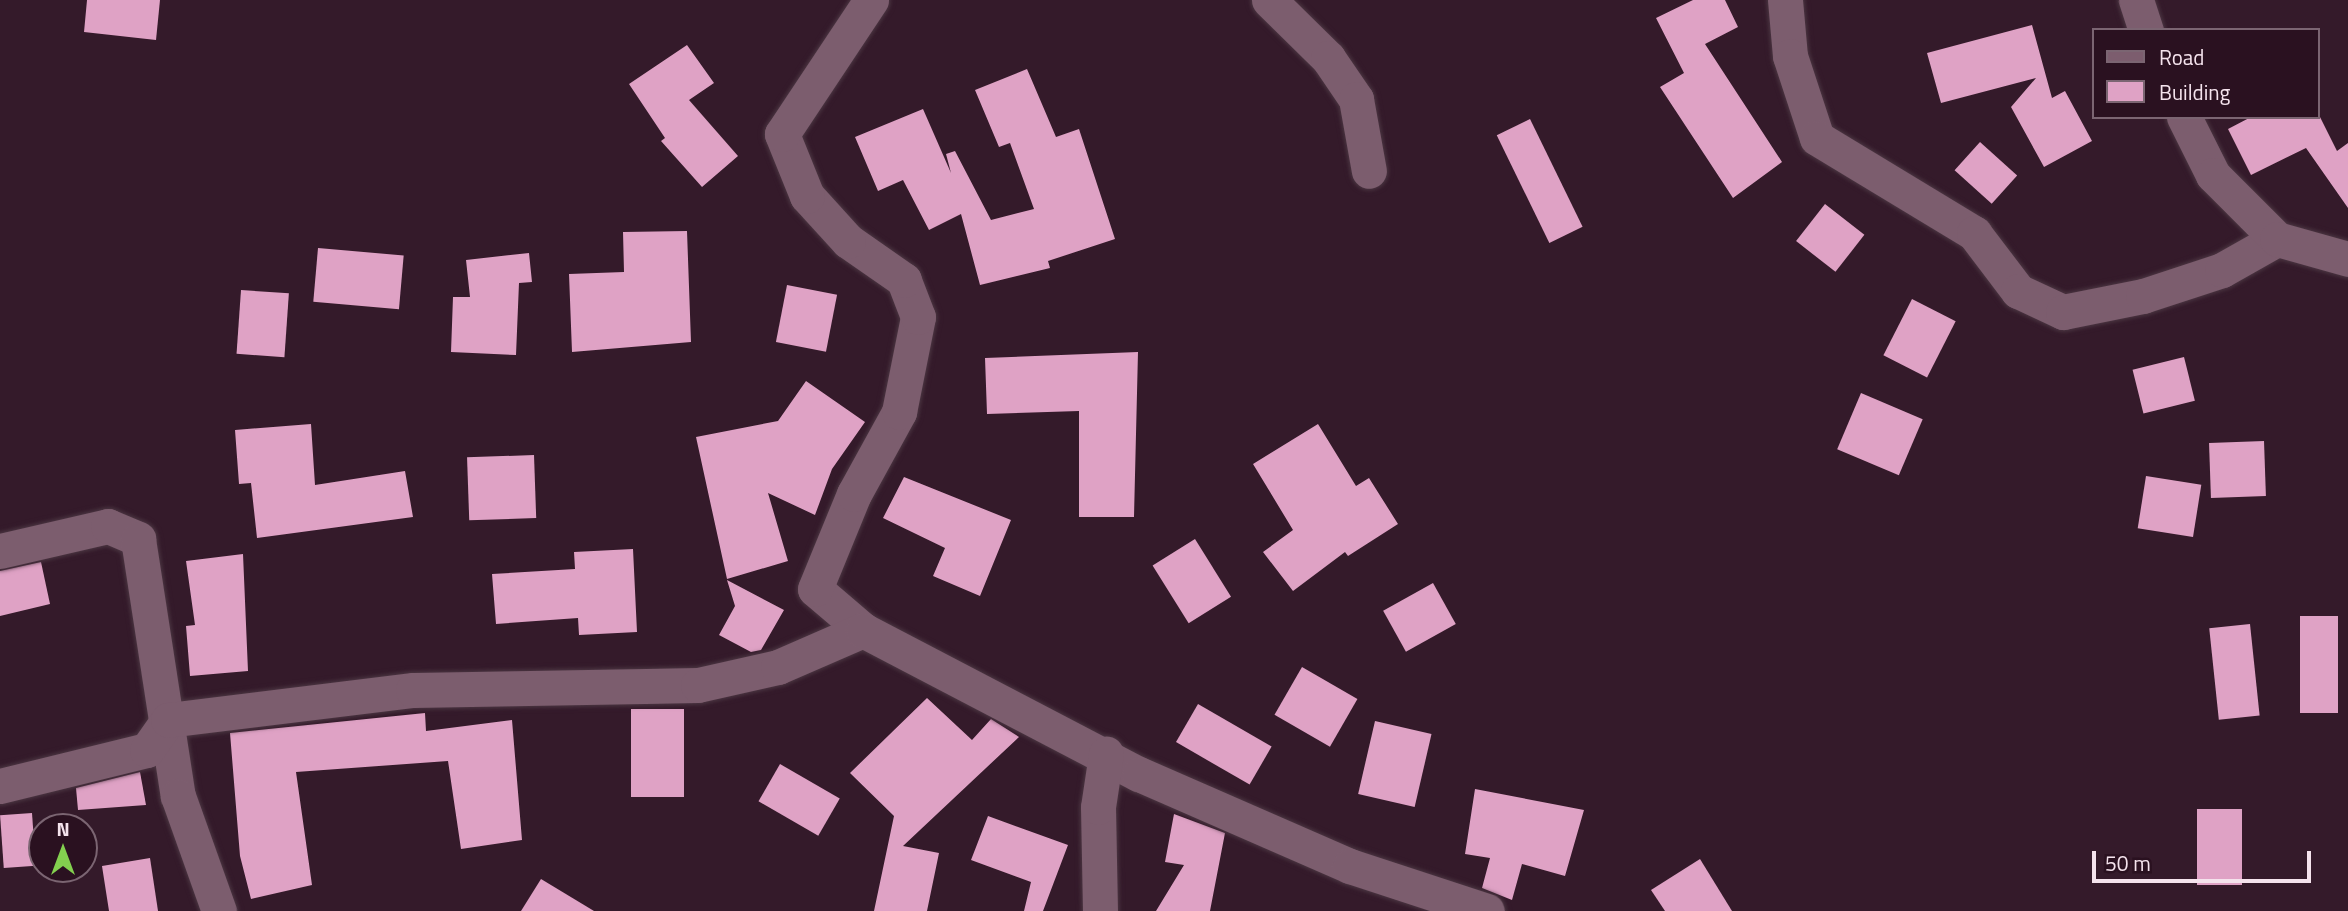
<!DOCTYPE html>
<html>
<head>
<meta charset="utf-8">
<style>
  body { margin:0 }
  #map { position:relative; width:2348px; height:911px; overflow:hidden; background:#341a2a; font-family:"Titillium Web",sans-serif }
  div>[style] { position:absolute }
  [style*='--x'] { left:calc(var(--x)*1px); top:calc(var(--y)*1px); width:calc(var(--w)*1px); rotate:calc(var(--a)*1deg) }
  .building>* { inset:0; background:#dfa2c5; transform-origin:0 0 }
  .roads { filter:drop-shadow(0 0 2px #4b3642) drop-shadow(0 0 2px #4b3642) }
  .minor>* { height:35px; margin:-17.5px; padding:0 17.5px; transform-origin:17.5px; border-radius:17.5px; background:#7c5d6e }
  span { translate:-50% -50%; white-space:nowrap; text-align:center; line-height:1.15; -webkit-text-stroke:7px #2a1120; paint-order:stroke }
  .legend { position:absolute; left:2092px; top:28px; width:228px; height:91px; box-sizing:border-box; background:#2a1120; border:2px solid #7b6572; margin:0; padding:9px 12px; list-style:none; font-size:21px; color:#f5e3ed }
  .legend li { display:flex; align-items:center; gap:14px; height:35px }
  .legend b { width:35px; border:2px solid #7b6572 }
  .north { position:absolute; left:28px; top:813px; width:70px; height:70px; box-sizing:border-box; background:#2a1120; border:2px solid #7b6572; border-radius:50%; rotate:0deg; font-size:19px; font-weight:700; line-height:28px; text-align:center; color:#f5e3ed }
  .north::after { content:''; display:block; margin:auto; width:24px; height:32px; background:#83d04f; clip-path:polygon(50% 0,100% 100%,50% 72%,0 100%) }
  .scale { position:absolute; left:2092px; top:851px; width:219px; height:32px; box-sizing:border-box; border:4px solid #f5e3ed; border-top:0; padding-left:9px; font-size:21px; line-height:24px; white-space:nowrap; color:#f5e3ed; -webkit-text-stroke:5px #2a1120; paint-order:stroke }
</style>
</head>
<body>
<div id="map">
  <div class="building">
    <i style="clip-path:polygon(87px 0,160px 0,156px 40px,84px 32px)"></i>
    <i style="clip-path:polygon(1693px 0,1725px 0,1738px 27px,1705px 44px,1782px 162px,1733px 198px,1660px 87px,1684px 73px,1656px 18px)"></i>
    <i style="clip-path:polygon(2032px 25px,2052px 98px,2065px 91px,2092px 141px,2044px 167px,2011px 107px,2036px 78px,1941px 103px,1927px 53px)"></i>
    <i style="clip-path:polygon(687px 45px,714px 83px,689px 100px,738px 156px,702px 187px,661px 141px,665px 138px,629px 84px)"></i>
    <i style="clip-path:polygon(1027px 69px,1056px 137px,1079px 129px,1115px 239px,1048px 261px,1050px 268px,980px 285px,961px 214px,929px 230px,903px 180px,878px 191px,855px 137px,923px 109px,951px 173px,946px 154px,955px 151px,991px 220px,1034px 209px,1010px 143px,999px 147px,975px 90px)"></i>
    <i style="clip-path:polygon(2251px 117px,2320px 117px,2337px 151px,2348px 143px,2348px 208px,2306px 148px,2251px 175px,2228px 129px)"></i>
    <i style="left:1530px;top:119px;width:120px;height:37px;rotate:64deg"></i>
    <i style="left:1980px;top:142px;width:50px;height:38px;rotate:42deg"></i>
    <i style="left:1825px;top:204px;width:50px;height:47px;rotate:38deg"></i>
    <i style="clip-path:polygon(687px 231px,691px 342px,572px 352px,569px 274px,624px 272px,623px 232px)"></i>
    <i style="left:318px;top:248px;width:86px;height:54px;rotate:5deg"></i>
    <i style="clip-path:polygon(529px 253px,532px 282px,519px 283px,516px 355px,451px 352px,453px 297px,470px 297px,466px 260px)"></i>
    <i style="left:787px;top:285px;width:51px;height:58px;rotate:11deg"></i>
    <i style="left:241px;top:290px;width:48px;height:64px;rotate:4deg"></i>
    <i style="left:1912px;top:299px;width:49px;height:63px;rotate:27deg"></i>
    <i style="clip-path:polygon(1138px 352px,1134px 517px,1079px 517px,1079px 411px,987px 414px,985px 358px)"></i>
    <i style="left:2184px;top:357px;width:45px;height:53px;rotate:76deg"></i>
    <i style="clip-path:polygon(806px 381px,865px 422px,832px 469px,815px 515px,768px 493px,788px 561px,727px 579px,696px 437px,778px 421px)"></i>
    <i style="left:1861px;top:393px;width:67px;height:61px;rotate:23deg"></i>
    <i style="clip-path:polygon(311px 424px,315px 485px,405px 471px,413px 517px,257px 538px,251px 483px,239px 484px,235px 430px)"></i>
    <i style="clip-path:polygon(1318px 424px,1356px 486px,1369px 478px,1398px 524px,1348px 556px,1345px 552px,1293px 591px,1263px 552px,1293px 530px,1253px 464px)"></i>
    <i style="left:2264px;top:441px;width:55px;height:55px;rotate:88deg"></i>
    <i style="left:534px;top:455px;width:63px;height:67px;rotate:88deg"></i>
    <i style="left:2146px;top:476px;width:56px;height:53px;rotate:9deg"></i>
    <i style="clip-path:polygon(904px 477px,1011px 520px,980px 596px,933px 576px,945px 548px,883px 518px)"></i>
    <i style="left:1195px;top:539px;width:68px;height:50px;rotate:58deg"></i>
    <i style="clip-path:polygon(633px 549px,637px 632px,579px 635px,578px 618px,496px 624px,492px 574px,575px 569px,574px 552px)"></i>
    <i style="clip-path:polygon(243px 554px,248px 671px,190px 676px,186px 626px,195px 625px,186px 561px)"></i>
    <i style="clip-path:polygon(41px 562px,50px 604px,0 616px,0 571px)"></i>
    <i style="clip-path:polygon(727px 580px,784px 610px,761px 650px,751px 652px,719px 635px,735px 606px)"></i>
    <i style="left:1433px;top:583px;width:47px;height:57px;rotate:61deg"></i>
    <i style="left:2300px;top:616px;width:38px;height:97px"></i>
    <i style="left:2250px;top:624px;width:92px;height:41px;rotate:84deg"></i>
    <i style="left:1302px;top:667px;width:64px;height:55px;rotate:30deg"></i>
    <i style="clip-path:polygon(927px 698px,972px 740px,991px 719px,1019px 737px,903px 846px,939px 853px,927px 911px,874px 911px,894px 816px,850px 773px)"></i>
    <i style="left:1198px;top:704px;width:85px;height:44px;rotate:30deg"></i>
    <i style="left:631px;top:709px;width:53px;height:88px"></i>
    <i style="clip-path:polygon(425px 713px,426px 731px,512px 720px,522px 840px,461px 849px,448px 761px,296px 772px,312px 885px,251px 899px,240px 856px,230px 733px)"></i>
    <i style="left:1375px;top:721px;width:58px;height:75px;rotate:13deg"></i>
    <i style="left:780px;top:764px;width:69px;height:43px;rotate:30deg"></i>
    <i style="clip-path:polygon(140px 772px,146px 805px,78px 810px,76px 788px)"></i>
    <i style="clip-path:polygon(1475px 789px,1584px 810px,1565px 876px,1522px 864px,1512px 900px,1482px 888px,1490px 858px,1465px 854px)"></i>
    <i style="left:2197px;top:809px;width:45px;height:76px"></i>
    <i style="left:32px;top:813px;width:53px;height:32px;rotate:86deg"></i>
    <i style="clip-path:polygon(1174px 814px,1225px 833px,1210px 911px,1156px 911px,1184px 865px,1165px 862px)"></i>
    <i style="clip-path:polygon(988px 816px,1068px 845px,1043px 911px,1024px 911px,1031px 882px,971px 860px)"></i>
    <i style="clip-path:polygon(150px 858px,158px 911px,109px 911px,102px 866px)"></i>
    <i style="clip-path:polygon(1700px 859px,1732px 911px,1665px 911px,1651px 890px)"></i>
    <i style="clip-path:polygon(541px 879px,594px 911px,521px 911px)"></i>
  </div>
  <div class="roads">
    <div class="minor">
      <i style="--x:1269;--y:0;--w:83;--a:44.5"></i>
      <i style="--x:1328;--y:58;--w:50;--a:55.7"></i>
      <i style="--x:1356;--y:99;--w:73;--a:79.8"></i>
      <i style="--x:1785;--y:0;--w:56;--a:84.9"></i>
      <i style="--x:1790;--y:56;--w:86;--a:71.8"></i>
      <i style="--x:1817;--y:138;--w:184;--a:31.2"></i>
      <i style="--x:1974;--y:233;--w:73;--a:52.8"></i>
      <i style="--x:2018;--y:291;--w:50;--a:25"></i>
      <i style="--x:2063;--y:312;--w:82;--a:-11.3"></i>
      <i style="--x:2143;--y:296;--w:83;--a:-18.2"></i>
      <i style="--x:2222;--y:270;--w:63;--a:-29.4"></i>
      <i style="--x:2136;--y:0;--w:32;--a:72"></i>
      <i style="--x:2184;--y:117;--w:65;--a:63.4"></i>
      <i style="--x:2213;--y:175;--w:91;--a:45"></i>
      <i style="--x:2277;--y:239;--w:74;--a:15.7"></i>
      <i style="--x:0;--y:551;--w:111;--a:-13"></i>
      <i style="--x:108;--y:526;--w:33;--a:23"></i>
      <i style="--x:138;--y:539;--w:260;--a:81.2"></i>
      <i style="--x:178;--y:796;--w:122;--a:70.4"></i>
      <i style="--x:863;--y:630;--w:63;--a:-139.5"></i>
      <i style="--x:815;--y:589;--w:103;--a:-67.7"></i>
      <i style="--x:854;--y:494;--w:94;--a:-61.2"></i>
      <i style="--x:899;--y:412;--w:97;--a:-78.7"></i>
      <i style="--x:918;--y:317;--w:40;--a:-111"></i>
      <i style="--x:904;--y:280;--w:68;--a:-145.1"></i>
      <i style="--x:848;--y:241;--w:61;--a:-132.3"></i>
      <i style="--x:807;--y:196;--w:67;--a:-112"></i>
      <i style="--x:782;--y:134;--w:161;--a:-56.4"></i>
      <i style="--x:0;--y:786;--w:151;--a:-13.8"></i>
      <i style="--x:147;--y:750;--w:37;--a:-55"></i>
      <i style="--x:168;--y:720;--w:247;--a:-7"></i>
      <i style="--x:413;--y:690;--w:285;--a:-1"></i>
      <i style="--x:698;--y:685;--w:82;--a:-12.7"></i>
      <i style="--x:778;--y:667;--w:93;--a:-23.5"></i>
      <i style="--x:863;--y:630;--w:311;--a:27.6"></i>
      <i style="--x:1139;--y:774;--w:230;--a:23.6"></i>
      <i style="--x:1350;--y:866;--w:144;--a:18.2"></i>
      <i style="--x:1100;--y:911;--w:104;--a:-91.1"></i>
      <i style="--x:1098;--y:807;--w:54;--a:-81.4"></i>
    </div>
  </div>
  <ul class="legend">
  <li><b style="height:9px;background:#7c5d6e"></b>Road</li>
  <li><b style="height:19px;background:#dfa2c5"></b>Building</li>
  </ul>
  <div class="north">N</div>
  <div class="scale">50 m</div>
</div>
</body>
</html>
